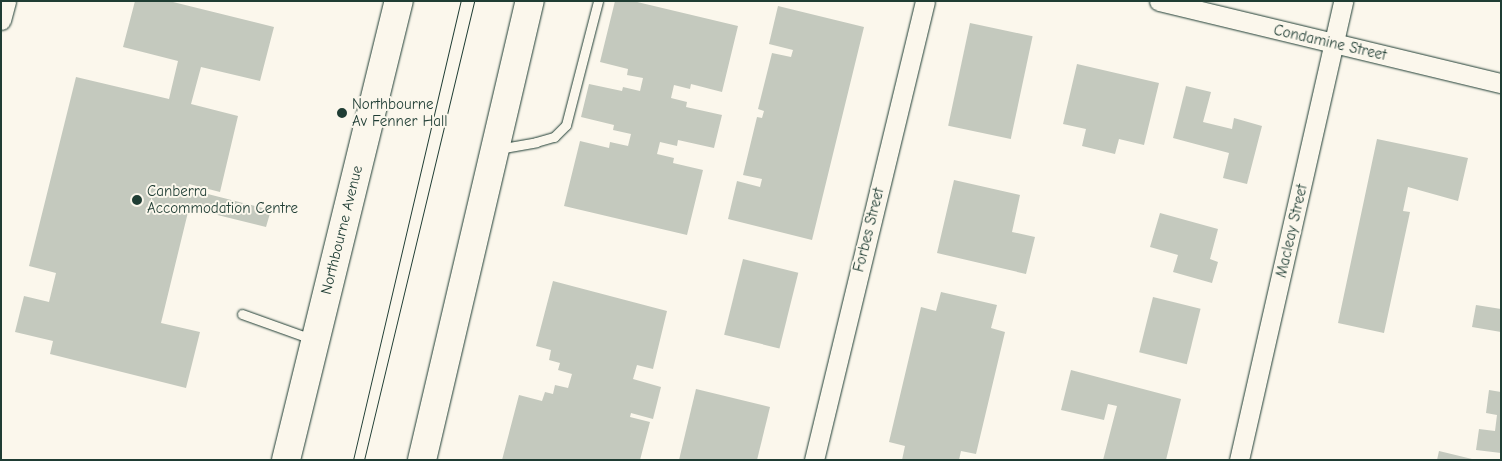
<!DOCTYPE html>
<html>
<head>
<meta charset="utf-8">
<style>
  body { margin:0 }
  #map { position:relative; width:1502px; height:461px; overflow:hidden; background:#fbf7ec; font-family:"Comic Neue",sans-serif }
  div>[style] { position:absolute }
  [style*='--x'] { left:calc(var(--x)*1px); top:calc(var(--y)*1px); width:calc(var(--w)*1px); rotate:calc(var(--a)*1deg) }
  .building>* { inset:0; background:#c4c9be; transform-origin:0 0 }
  .roads { filter:drop-shadow(0 0 1px #1f3d34) drop-shadow(0 0 1px #1f3d34) }
  .service>* { height:9px; margin:-4.5px; padding:0 4.5px; transform-origin:4.5px; border-radius:4.5px; background:#fbf7ec }
  .minor>* { height:19px; margin:-9.5px; padding:0 9.5px; transform-origin:9.5px; border-radius:9.5px; background:#fbf7ec }
  .trunk>* { height:28px; margin:-14px; padding:0 14px; transform-origin:14px; border-radius:14px; background:#fbf7ec }
  .tram>* { height:1px; margin:-0.5px; padding:0 0.5px; transform-origin:0.5px; border-radius:0.5px; background:#1f3d34 }
  .dots>* { width:14px; height:14px; translate:-50% -50%; box-sizing:border-box; border:2px solid #fbf7ec; border-radius:50% }
  span { translate:-50% -50%; white-space:nowrap; text-align:center; line-height:1.15; -webkit-text-stroke:4px #fbf7ec; paint-order:stroke }
  .street-label { font-size:15px; color:#1f3d34 }
  .poi-label { font-size:15px; color:#1f3d34 }
  .left { translate:0 -50%; text-align:left }
  .frame { position:absolute; inset:0; border:2px solid #1f3d34; pointer-events:none }
</style>
</head>
<body>
<div id="map">
  <div class="building">
    <i style="clip-path:polygon(135px 1px,169px 1px,274px 27px,260px 81px,201px 67px,191px 104px,238px 116px,220px 192px,189px 184px,188px 189px,271px 210px,266px 227px,189px 208px,161px 323px,200px 332px,186px 388px,50px 354px,53px 341px,15px 332px,24px 296px,49px 302px,56px 273px,29px 266px,76px 77px,169px 99px,178px 61px,123px 47px)"></i>
    <i style="clip-path:polygon(615px 1px,633px 1px,738px 26px,722px 92px,691px 84px,690px 89px,674px 85px,671px 98px,687px 102px,686px 107px,722px 115px,714px 148px,678px 140px,677px 146px,660px 142px,657px 154px,674px 158px,673px 163px,703px 170px,687px 235px,564px 206px,580px 141px,609px 148px,610px 142px,628px 146px,631px 134px,613px 130px,614px 125px,581px 117px,589px 84px,622px 91px,623px 87px,640px 91px,643px 78px,627px 75px,628px 69px,600px 62px)"></i>
    <i style="clip-path:polygon(778px 6px,864px 27px,812px 240px,728px 219px,737px 181px,760px 187px,762px 179px,743px 175px,757px 117px,762px 118px,764px 111px,758px 109px,772px 53px,791px 57px,793px 50px,769px 44px)"></i>
    <i style="left:970px;top:23px;width:64px;height:105px;rotate:12deg"></i>
    <i style="clip-path:polygon(1077px 64px,1159px 83px,1144px 145px,1119px 139px,1115px 154px,1082px 146px,1086px 129px,1063px 124px)"></i>
    <i style="clip-path:polygon(1186px 86px,1211px 92px,1203px 122px,1232px 129px,1234px 118px,1262px 126px,1247px 184px,1223px 178px,1229px 153px,1173px 138px)"></i>
    <i style="clip-path:polygon(1377px 139px,1468px 158px,1458px 201px,1408px 187px,1403px 211px,1410px 212px,1384px 333px,1338px 323px)"></i>
    <i style="clip-path:polygon(954px 180px,1020px 195px,1012px 232px,1035px 237px,1026px 274px,937px 253px)"></i>
    <i style="clip-path:polygon(1160px 213px,1218px 229px,1210px 259px,1218px 262px,1212px 283px,1173px 272px,1178px 255px,1150px 247px)"></i>
    <i style="left:743px;top:259px;width:57px;height:78px;rotate:14deg"></i>
    <i style="clip-path:polygon(553px 281px,667px 311px,653px 369px,637px 365px,633px 379px,661px 387px,653px 419px,631px 413px,630px 417px,650px 422px,640px 460px,502px 460px,519px 395px,542px 401px,545px 392px,553px 394px,555px 385px,568px 388px,572px 374px,558px 370px,560px 363px,549px 360px,551px 350px,536px 346px)"></i>
    <i style="clip-path:polygon(941px 292px,997px 305px,991px 328px,1005px 332px,976px 454px,961px 451px,959px 460px,902px 460px,905px 446px,889px 442px,921px 307px,936px 311px)"></i>
    <i style="left:1153px;top:297px;width:49px;height:57px;rotate:14deg"></i>
    <i style="clip-path:polygon(1476px 305px,1501px 309px,1501px 332px,1472px 327px)"></i>
    <i style="clip-path:polygon(1071px 370px,1181px 399px,1166px 460px,1103px 460px,1117px 406px,1108px 404px,1104px 420px,1061px 410px)"></i>
    <i style="clip-path:polygon(696px 389px,770px 407px,757px 460px,679px 460px)"></i>
    <i style="clip-path:polygon(1489px 390px,1501px 392px,1501px 453px,1476px 450px,1479px 429px,1495px 431px,1497px 415px,1486px 413px)"></i>
    <i style="clip-path:polygon(1439px 451px,1472px 459px,1472px 460px,1437px 460px)"></i>
  </div>
  <div class="roads">
    <div class="service">
      <i style="--x:498;--y:149;--w:39;--a:-10"></i>
      <i style="--x:536;--y:142;--w:19;--a:-16"></i>
      <i style="--x:554;--y:137;--w:17;--a:-45"></i>
      <i style="--x:566;--y:125;--w:128;--a:-75.5"></i>
      <i style="--x:242;--y:314;--w:74;--a:19.7"></i>
    </div>
    <div class="minor">
      <i style="--x:1159;--y:1;--w:352;--a:13.5"></i>
      <i style="--x:1;--y:20;--w:20;--a:-75"></i>
      <i style="--x:814;--y:460;--w:472;--a:-76.4"></i>
      <i style="--x:1239;--y:460;--w:471;--a:-77.2"></i>
    </div>
    <div class="trunk">
      <i style="--x:286;--y:460;--w:473;--a:-76.2"></i>
      <i style="--x:422;--y:460;--w:472;--a:-76.8"></i>
    </div>
  </div>
  <div class="tram">
    <i style="--x:353;--y:460;--w:472;--a:-76.8"></i>
    <i style="--x:364;--y:460;--w:472;--a:-76.5"></i>
  </div>
  <div class="dots">
    <i style="left:342px;top:113px;background:#1f3d34"></i>
    <i style="left:137px;top:200px;background:#1f3d34"></i>
  </div>
  <div class="street-label">
    <span style="left:1330px;top:43px;rotate:13deg">Condamine Street</span>
    <span style="left:342px;top:230px;rotate:-76deg">Northbourne Avenue</span>
    <span style="left:869px;top:230px;rotate:-76deg">Forbes Street</span>
    <span style="left:1292px;top:231px;rotate:-77deg">Macleay Street</span>
  </div>
  <div class="poi-label">
    <span class="left" style="left:352px;top:113px">Northbourne<br>Av Fenner Hall</span>
    <span class="left" style="left:147px;top:200px">Canberra<br>Accommodation Centre</span>
  </div>
  <div class="frame"></div>
</div>
</body>
</html>
